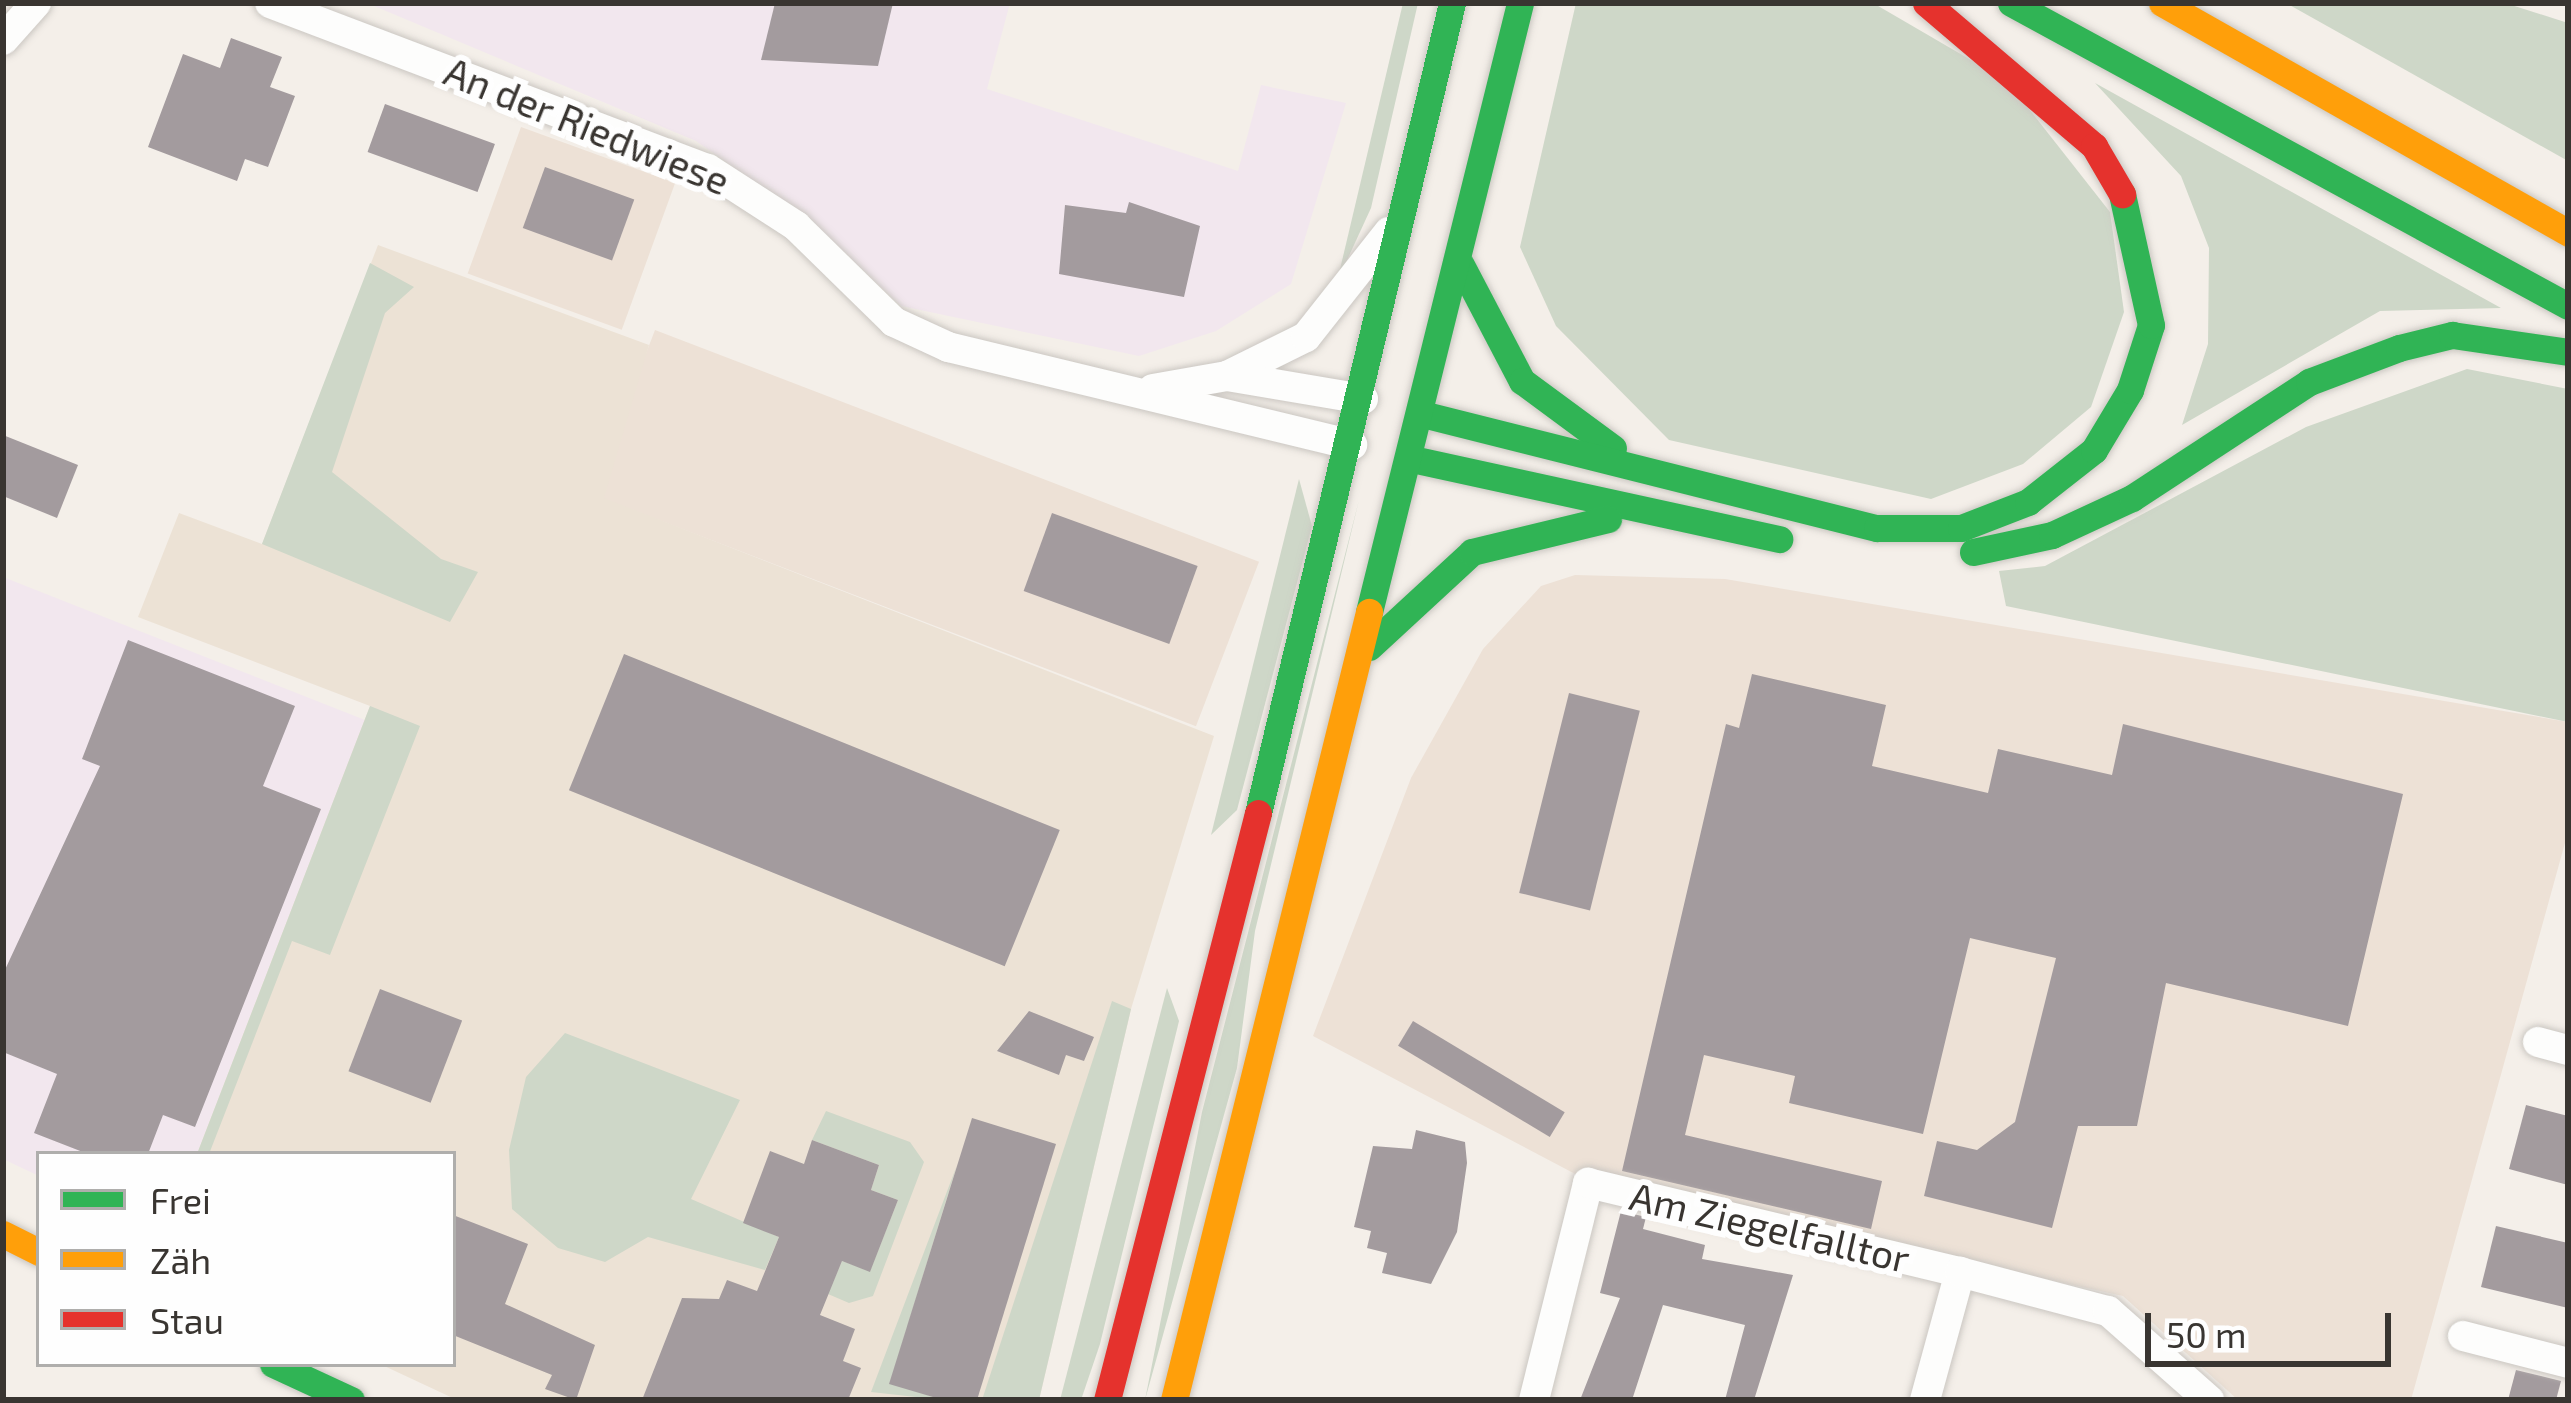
<!DOCTYPE html>
<html>
<head>
<meta charset="utf-8">
<style>
  body { margin:0 }
  #map { position:relative; width:2571px; height:1403px; overflow:hidden; background:#f4efe9; font-family:"Exo 2",sans-serif }
  div>[style] { position:absolute }
  [style*='--x'] { left:calc(var(--x)*1px); top:calc(var(--y)*1px); width:calc(var(--w)*1px); rotate:calc(var(--a)*1deg) }
  .commercial>* { inset:0; background:#f2e7ee }
  .industrial>* { inset:0; background:#ede1d6; transform-origin:0 0 }
  .built>* { inset:0; background:#ece2d5 }
  .green>* { inset:0; background:#ced7c8 }
  .building>* { inset:0; background:#a39b9e; transform-origin:0 0 }
  .roads { filter:drop-shadow(0 0 3px #cbc7c2) drop-shadow(0 0 3px #cbc7c2) }
  .street>* { height:30px; margin:-15px; padding:0 15px; transform-origin:15px; border-radius:15px; background:#fdfdfc }
  .fast>* { height:27px; margin:-13.5px; padding:0 13.5px; transform-origin:13.5px; border-radius:13.5px; background:#30b455 }
  .slow>* { height:27px; margin:-13.5px; padding:0 13.5px; transform-origin:13.5px; border-radius:13.5px; background:#ff9f0a }
  .jam>* { height:27px; margin:-13.5px; padding:0 13.5px; transform-origin:13.5px; border-radius:13.5px; background:#e5322d }
  span { translate:-50% -50%; white-space:nowrap; text-align:center; line-height:1.15; -webkit-text-stroke:12px #fefefe; paint-order:stroke }
  .street-label { font-size:39px; color:#393531 }
  .frame { position:absolute; inset:0; border:6px solid #393531; pointer-events:none }
  .legend { position:absolute; left:36px; top:1151px; width:420px; height:216px; box-sizing:border-box; background:#fefefe; border:3px solid #afaeac; margin:0; padding:15px 21px; list-style:none; font-size:36px; color:#393531 }
  .legend li { display:flex; align-items:center; gap:24px; height:60px }
  .legend b { width:60px; border:3px solid #afaeac }
  .scale { position:absolute; left:2145px; top:1313px; width:246px; height:54px; box-sizing:border-box; border:6px solid #393531; border-top:0; padding-left:15px; font-size:36px; line-height:42px; white-space:nowrap; color:#393531; -webkit-text-stroke:9px #fefefe; paint-order:stroke }
</style>
</head>
<body>
<div id="map">
  <div class="commercial">
    <i style="clip-path:polygon(367px 3px,1010px 3px,987px 89px,1238px 171px,1261px 85px,1346px 103px,1291px 284px,1216px 331px,1139px 356px,901px 306px,817px 226px,696px 141px)"></i>
    <i style="clip-path:polygon(3px 577px,365px 720px,197px 1154px,39px 1154px,39px 1176px,3px 1159px)"></i>
  </div>
  <div class="industrial">
    <i style="left:521px;top:127px;width:164px;height:156px;rotate:20deg"></i>
    <i style="left:655px;top:330px;width:647px;height:176px;rotate:21deg"></i>
    <i style="clip-path:polygon(1575px 575px,1725px 579px,2568px 722px,2568px 832px,2411px 1400px,2238px 1400px,2123px 1296px,1579px 1176px,1313px 1036px,1411px 778px,1483px 649px,1541px 586px)"></i>
  </div>
  <div class="built">
    <i style="clip-path:polygon(378px 245px,649px 345px,604px 498px,1214px 736px,1131px 1009px,1039px 1400px,457px 1400px,380px 1364px,453px 1364px,453px 1154px,197px 1154px,370px 706px,138px 617px,179px 513px,262px 544px)"></i>
  </div>
  <div class="green">
    <i style="clip-path:polygon(1403px 3px,1418px 3px,1371px 208px,1337px 282px)"></i>
    <i style="clip-path:polygon(1576px 3px,1873px 3px,2007px 81px,2110px 212px,2124px 312px,2091px 407px,2023px 464px,1931px 499px,1669px 440px,1556px 326px,1520px 247px)"></i>
    <i style="clip-path:polygon(2286px 3px,2505px 3px,2568px 23px,2568px 161px)"></i>
    <i style="clip-path:polygon(2095px 83px,2501px 308px,2380px 311px,2182px 425px,2208px 344px,2209px 248px,2181px 176px)"></i>
    <i style="clip-path:polygon(370px 263px,414px 287px,385px 313px,332px 472px,441px 559px,478px 572px,450px 622px,262px 544px)"></i>
    <i style="clip-path:polygon(2467px 369px,2568px 389px,2568px 722px,2006px 606px,1999px 571px,2045px 566px,2306px 427px)"></i>
    <i style="clip-path:polygon(1299px 479px,1312px 526px,1237px 810px,1211px 835px)"></i>
    <i style="clip-path:polygon(1359px 500px,1255px 931px,1237px 1068px,1145px 1400px,1202px 1112px)"></i>
    <i style="clip-path:polygon(370px 706px,420px 726px,330px 955px,292px 941px,209px 1154px,197px 1154px)"></i>
    <i style="clip-path:polygon(1167px 988px,1179px 1021px,1100px 1344px,1081px 1400px,1060px 1400px)"></i>
    <i style="clip-path:polygon(1112px 1001px,1131px 1009px,1039px 1400px,982px 1400px)"></i>
    <i style="clip-path:polygon(565px 1033px,740px 1100px,691px 1199px,779px 1237px,765px 1270px,648px 1237px,605px 1262px,558px 1248px,512px 1209px,509px 1150px,526px 1077px)"></i>
    <i style="clip-path:polygon(826px 1111px,910px 1142px,924px 1162px,873px 1296px,849px 1303px,828px 1294px,842px 1261px,870px 1271px,898px 1200px,871px 1190px,879px 1165px,812px 1140px)"></i>
    <i style="clip-path:polygon(957px 1165px,890px 1383px,943px 1400px,871px 1392px)"></i>
  </div>
  <div class="building">
    <i style="clip-path:polygon(775px 3px,893px 3px,878px 66px,761px 60px)"></i>
    <i style="clip-path:polygon(231px 38px,282px 57px,270px 87px,295px 96px,268px 167px,245px 159px,237px 181px,148px 147px,183px 54px,220px 68px)"></i>
    <i style="left:385px;top:104px;width:117px;height:51px;rotate:20deg"></i>
    <i style="left:545px;top:167px;width:95px;height:65px;rotate:20deg"></i>
    <i style="clip-path:polygon(1129px 202px,1200px 226px,1184px 297px,1059px 274px,1065px 205px,1126px 213px)"></i>
    <i style="clip-path:polygon(3px 435px,78px 465px,57px 518px,3px 496px)"></i>
    <i style="left:1052px;top:513px;width:155px;height:83px;rotate:20deg"></i>
    <i style="clip-path:polygon(128px 640px,295px 706px,263px 786px,321px 809px,195px 1127px,163px 1115px,148px 1154px,88px 1154px,34px 1133px,57px 1074px,3px 1052px,3px 974px,100px 766px,82px 759px)"></i>
    <i style="left:624px;top:654px;width:470px;height:147px;rotate:22deg"></i>
    <i style="clip-path:polygon(1752px 674px,1886px 705px,1872px 766px,1988px 793px,1998px 749px,2112px 775px,2123px 724px,2403px 794px,2348px 1026px,2166px 983px,2137px 1126px,2078px 1126px,2052px 1228px,1924px 1196px,1937px 1141px,1977px 1150px,2015px 1122px,2056px 958px,1970px 938px,1923px 1134px,1789px 1103px,1795px 1076px,1704px 1055px,1685px 1135px,1882px 1181px,1871px 1229px,1622px 1171px,1726px 724px,1739px 728px)"></i>
    <i style="left:1569px;top:693px;width:73px;height:206px;rotate:14deg"></i>
    <i style="left:380px;top:989px;width:88px;height:88px;rotate:21deg"></i>
    <i style="clip-path:polygon(1029px 1011px,1094px 1037px,1084px 1061px,1066px 1055px,1059px 1075px,997px 1051px)"></i>
    <i style="left:1413px;top:1021px;width:177px;height:29px;rotate:31deg"></i>
    <i style="clip-path:polygon(2526px 1105px,2568px 1116px,2568px 1185px,2509px 1169px)"></i>
    <i style="clip-path:polygon(972px 1118px,1056px 1144px,977px 1400px,943px 1400px,889px 1384px)"></i>
    <i style="clip-path:polygon(1416px 1130px,1465px 1142px,1467px 1163px,1457px 1232px,1431px 1284px,1382px 1273px,1387px 1253px,1367px 1248px,1371px 1231px,1354px 1227px,1373px 1146px,1412px 1149px)"></i>
    <i style="clip-path:polygon(812px 1140px,879px 1165px,871px 1190px,898px 1200px,870px 1272px,842px 1261px,820px 1315px,855px 1329px,843px 1361px,861px 1368px,848px 1400px,642px 1400px,682px 1298px,719px 1299px,727px 1280px,757px 1291px,779px 1237px,743px 1223px,770px 1151px,804px 1164px)"></i>
    <i style="clip-path:polygon(1621px 1211px,1646px 1217px,1643px 1229px,1705px 1245px,1702px 1259px,1793px 1275px,1754px 1400px,1725px 1400px,1745px 1325px,1663px 1305px,1632px 1400px,1580px 1400px,1620px 1298px,1600px 1293px)"></i>
    <i style="clip-path:polygon(453px 1215px,528px 1244px,505px 1304px,595px 1345px,576px 1400px,545px 1389px,552px 1375px,453px 1335px)"></i>
    <i style="clip-path:polygon(2496px 1226px,2568px 1243px,2568px 1308px,2481px 1287px)"></i>
    <i style="clip-path:polygon(2516px 1370px,2561px 1381px,2556px 1400px,2508px 1400px)"></i>
  </div>
  <div class="roads">
    <div class="street">
      <i style="--x:270;--y:3;--w:468;--a:20.8"></i>
      <i style="--x:708;--y:169;--w:105;--a:32.9"></i>
      <i style="--x:796;--y:226;--w:137;--a:44.4"></i>
      <i style="--x:894;--y:322;--w:60;--a:24.8"></i>
      <i style="--x:948;--y:347;--w:416;--a:13.6"></i>
      <i style="--x:3;--y:40;--w:50;--a:-48.3"></i>
      <i style="--x:1227;--y:376;--w:88;--a:-26.3"></i>
      <i style="--x:1306;--y:337;--w:134;--a:-51.7"></i>
      <i style="--x:1153;--y:389;--w:75;--a:-10"></i>
      <i style="--x:1227;--y:376;--w:138;--a:9.6"></i>
      <i style="--x:2538;--y:1042;--w:31;--a:15"></i>
      <i style="--x:2463;--y:1336;--w:108;--a:14.4"></i>
      <i style="--x:1534;--y:1400;--w:224;--a:-76"></i>
      <i style="--x:1588;--y:1183;--w:382;--a:13.5"></i>
      <i style="--x:1925;--y:1400;--w:133;--a:-74.7"></i>
      <i style="--x:1960;--y:1272;--w:153;--a:14.8"></i>
      <i style="--x:2108;--y:1311;--w:135;--a:41.4"></i>
    </div>
    <div class="fast">
      <i style="--x:2011;--y:3;--w:634;--a:28.55"></i>
      <i style="--x:1461;--y:265;--w:131;--a:62.3"></i>
      <i style="--x:1522;--y:381;--w:113;--a:36.4"></i>
      <i style="--x:1422;--y:414;--w:469;--a:14.1"></i>
      <i style="--x:1877;--y:528;--w:84;--a:0"></i>
      <i style="--x:1961;--y:528;--w:72;--a:-21.2"></i>
      <i style="--x:2028;--y:502;--w:84;--a:-38.2"></i>
      <i style="--x:2094;--y:450;--w:70;--a:-59"></i>
      <i style="--x:2130;--y:390;--w:68;--a:-72.1"></i>
      <i style="--x:2151;--y:325;--w:134;--a:-102.5"></i>
      <i style="--x:1412;--y:459;--w:376;--a:12.3"></i>
      <i style="--x:1973;--y:552;--w:81;--a:-12.1"></i>
      <i style="--x:2052;--y:535;--w:88;--a:-24.8"></i>
      <i style="--x:2132;--y:498;--w:212;--a:-33.2"></i>
      <i style="--x:2309;--y:382;--w:96;--a:-20.7"></i>
      <i style="--x:2399;--y:348;--w:55;--a:-13.8"></i>
      <i style="--x:2452;--y:335;--w:117;--a:8.3"></i>
      <i style="--x:1369;--y:612;--w:627;--a:-76.07"></i>
      <i style="--x:1369;--y:647;--w:140;--a:-42.7"></i>
      <i style="--x:1472;--y:552;--w:140;--a:-13.6"></i>
      <i style="--x:1258;--y:813;--w:833;--a:-76.53"></i>
      <i style="--x:273;--y:1364;--w:86;--a:24.8"></i>
    </div>
    <div class="slow">
      <i style="--x:2162;--y:3;--w:467;--a:29.5"></i>
      <i style="--x:3;--y:1234;--w:40;--a:26.6"></i>
      <i style="--x:1174;--y:1400;--w:812;--a:-76.1"></i>
    </div>
    <div class="jam">
      <i style="--x:1926;--y:3;--w:221;--a:40.4"></i>
      <i style="--x:2094;--y:146;--w:56;--a:59.7"></i>
      <i style="--x:1107;--y:1400;--w:606;--a:-75.57"></i>
    </div>
  </div>
  <div class="street-label">
    <span style="left:587px;top:126px;rotate:22deg">An der Riedwiese</span>
    <span style="left:1770px;top:1227px;rotate:13deg">Am Ziegelfalltor</span>
  </div>
  <div class="frame"></div>
  <ul class="legend">
  <li><b style="height:15px;background:#30b455"></b>Frei</li>
  <li><b style="height:15px;background:#ff9f0a"></b>Zäh</li>
  <li><b style="height:15px;background:#e5322d"></b>Stau</li>
  </ul>
  <div class="scale">50 m</div>
</div>
</body>
</html>
